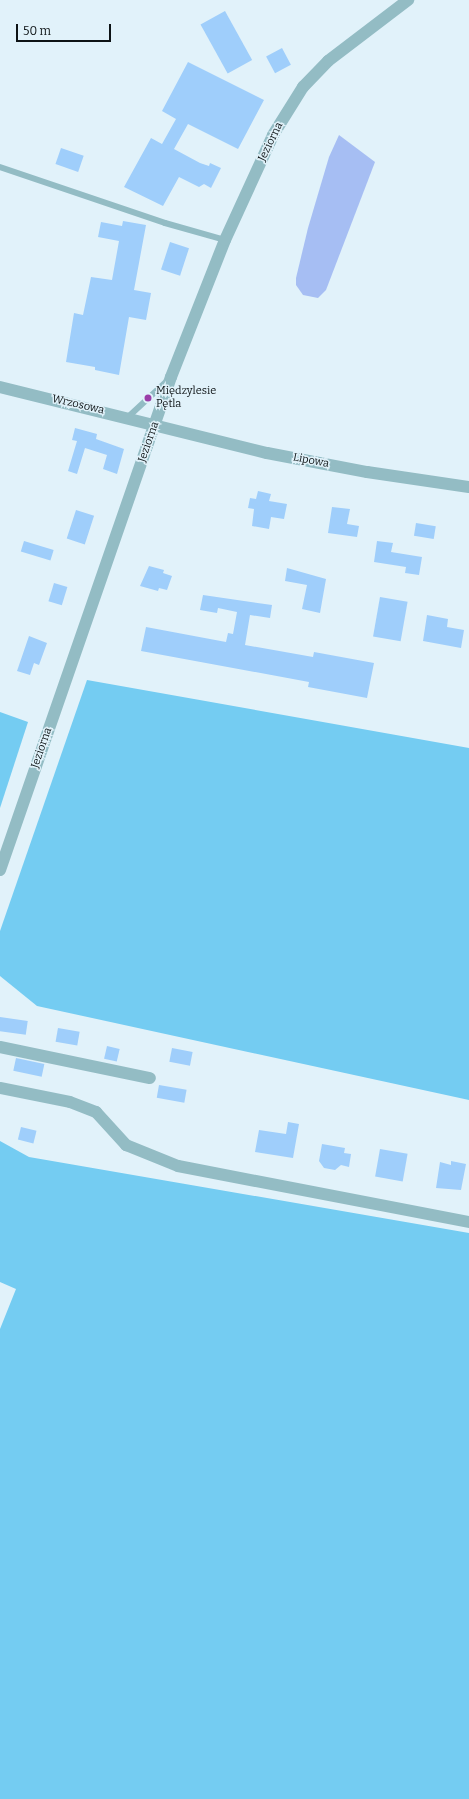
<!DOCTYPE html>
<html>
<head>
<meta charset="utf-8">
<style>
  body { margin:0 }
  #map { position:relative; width:469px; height:1799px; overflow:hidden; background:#e1f2fa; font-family:Bitter,serif }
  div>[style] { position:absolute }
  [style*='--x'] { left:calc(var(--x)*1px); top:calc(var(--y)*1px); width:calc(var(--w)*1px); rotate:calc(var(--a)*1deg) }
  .forest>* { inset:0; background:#74ccf2 }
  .water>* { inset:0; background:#a6bef3 }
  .building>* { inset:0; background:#9fcefb; transform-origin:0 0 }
  .service>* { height:6px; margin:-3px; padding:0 3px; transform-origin:3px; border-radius:3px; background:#93bcc4 }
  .minor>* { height:12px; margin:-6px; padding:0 6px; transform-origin:6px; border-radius:6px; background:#93bcc4 }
  .dots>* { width:11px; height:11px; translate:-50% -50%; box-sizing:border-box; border:2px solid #e1f2fa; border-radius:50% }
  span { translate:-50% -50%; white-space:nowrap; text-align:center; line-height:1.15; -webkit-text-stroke:3px #e1f2fa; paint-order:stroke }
  .street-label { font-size:11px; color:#0d1315 }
  .poi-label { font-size:11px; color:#0d1315 }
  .left { translate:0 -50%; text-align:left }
  .scale { position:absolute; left:16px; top:24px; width:95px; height:18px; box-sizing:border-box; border:2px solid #0d1315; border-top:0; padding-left:5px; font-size:12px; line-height:14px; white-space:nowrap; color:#0d1315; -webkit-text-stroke:3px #e1f2fa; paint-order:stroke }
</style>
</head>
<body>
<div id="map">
  <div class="forest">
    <i style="clip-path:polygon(87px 680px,469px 748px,469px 1100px,37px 1006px,0 976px,0 931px)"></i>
    <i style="clip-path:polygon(0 712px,28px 722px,0 808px)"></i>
    <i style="clip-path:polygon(0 1141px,29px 1157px,469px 1233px,469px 1799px,0 1799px,0 1329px,16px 1289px,0 1282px)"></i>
  </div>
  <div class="water">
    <i style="clip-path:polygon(339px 135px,375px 162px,326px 290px,318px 298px,303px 295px,296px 285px,296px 278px,308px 228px,329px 157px)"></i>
  </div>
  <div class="building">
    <i style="left:225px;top:11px;width:56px;height:28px;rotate:61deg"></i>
    <i style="left:282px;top:48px;width:19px;height:18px;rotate:62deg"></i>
    <i style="clip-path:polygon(188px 62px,264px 100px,238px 149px,188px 124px,174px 149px,200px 163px,209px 166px,210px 163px,221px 168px,211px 188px,204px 184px,199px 187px,179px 177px,163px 206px,124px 187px,151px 138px,162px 144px,176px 119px,162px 111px)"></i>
    <i style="left:61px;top:148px;width:24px;height:17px;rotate:19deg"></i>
    <i style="clip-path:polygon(123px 221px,146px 225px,134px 290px,151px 293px,146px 320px,129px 317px,119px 375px,95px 370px,95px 367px,66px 362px,74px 313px,83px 315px,91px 277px,112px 280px,119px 241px,98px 237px,101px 222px,122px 226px)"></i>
    <i style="left:170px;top:242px;width:20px;height:29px;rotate:18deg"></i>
    <i style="clip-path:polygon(75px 428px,97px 434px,96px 439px,124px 449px,117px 474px,103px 469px,107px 455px,85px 448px,77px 474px,68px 471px,77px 441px,72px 440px)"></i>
    <i style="clip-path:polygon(258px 491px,271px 494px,269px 501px,287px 504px,284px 519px,271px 517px,269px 529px,252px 526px,254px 509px,248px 508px,250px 498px,256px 499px)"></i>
    <i style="clip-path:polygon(332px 507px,350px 509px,347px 524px,359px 526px,357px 537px,328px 533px)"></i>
    <i style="left:76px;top:510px;width:19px;height:30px;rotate:18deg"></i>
    <i style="left:416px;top:523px;width:20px;height:13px;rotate:9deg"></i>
    <i style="left:24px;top:541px;width:31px;height:11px;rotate:17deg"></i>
    <i style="clip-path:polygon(377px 541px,393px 543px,391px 552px,422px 557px,419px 575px,405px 573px,406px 567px,374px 562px)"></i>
    <i style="clip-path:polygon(149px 566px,164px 570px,163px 573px,172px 576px,167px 590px,159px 588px,158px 591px,140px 586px)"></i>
    <i style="clip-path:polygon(287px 568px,326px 579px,320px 613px,302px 609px,307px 585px,285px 581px)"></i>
    <i style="left:54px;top:583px;width:14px;height:19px;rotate:17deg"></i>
    <i style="clip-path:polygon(203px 595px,272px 605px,270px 618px,250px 615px,245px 645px,313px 657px,314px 652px,374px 663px,367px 698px,308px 687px,309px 682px,141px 651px,146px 627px,226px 642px,228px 633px,233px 634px,237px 612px,218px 608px,217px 613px,200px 610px)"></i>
    <i style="left:380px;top:597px;width:28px;height:40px;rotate:10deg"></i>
    <i style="clip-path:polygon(427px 615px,448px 619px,447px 627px,464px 630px,461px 648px,423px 641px)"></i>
    <i style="clip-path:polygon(29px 636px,47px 643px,39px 665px,34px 663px,30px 675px,17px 671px)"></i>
    <i style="left:0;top:1017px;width:28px;height:14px;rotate:8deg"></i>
    <i style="left:58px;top:1028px;width:22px;height:14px;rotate:10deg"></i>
    <i style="left:107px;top:1046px;width:13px;height:13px;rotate:13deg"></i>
    <i style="left:172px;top:1048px;width:21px;height:14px;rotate:11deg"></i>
    <i style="left:16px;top:1058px;width:29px;height:13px;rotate:12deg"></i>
    <i style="left:159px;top:1085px;width:28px;height:13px;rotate:10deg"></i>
    <i style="clip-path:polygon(288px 1122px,299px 1124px,293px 1158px,255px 1152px,259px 1130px,286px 1134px)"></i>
    <i style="left:21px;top:1127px;width:16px;height:13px;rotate:14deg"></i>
    <i style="clip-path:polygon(322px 1144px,345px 1148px,344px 1153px,351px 1154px,349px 1167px,341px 1165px,335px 1170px,324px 1168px,319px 1161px)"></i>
    <i style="left:380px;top:1149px;width:28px;height:28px;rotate:10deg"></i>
    <i style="clip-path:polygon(451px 1161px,466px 1164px,461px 1190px,436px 1188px,440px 1162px,451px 1165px)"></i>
  </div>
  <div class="service">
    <i style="--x:0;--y:167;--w:174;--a:18.7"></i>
    <i style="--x:165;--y:223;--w:62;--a:15.8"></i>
    <i style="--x:128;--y:417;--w:53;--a:-42.7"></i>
  </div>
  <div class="minor">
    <i style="--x:0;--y:387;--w:275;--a:13.9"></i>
    <i style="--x:267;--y:453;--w:102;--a:10.8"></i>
    <i style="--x:367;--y:472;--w:103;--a:8.4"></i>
    <i style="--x:0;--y:870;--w:522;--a:-70.87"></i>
    <i style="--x:171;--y:377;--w:147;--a:-68.5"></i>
    <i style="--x:225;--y:240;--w:115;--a:-65.4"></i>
    <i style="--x:273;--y:135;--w:57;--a:-58"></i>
    <i style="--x:303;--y:87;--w:36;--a:-46"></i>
    <i style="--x:328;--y:61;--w:101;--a:-37.3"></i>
    <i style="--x:0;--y:1047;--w:153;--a:11.7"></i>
    <i style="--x:0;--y:1088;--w:71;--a:11.3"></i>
    <i style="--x:70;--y:1102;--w:28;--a:21"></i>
    <i style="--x:96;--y:1112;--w:45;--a:47.7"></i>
    <i style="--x:126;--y:1145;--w:56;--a:22"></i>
    <i style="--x:178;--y:1166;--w:296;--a:10.9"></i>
  </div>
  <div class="dots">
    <i style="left:148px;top:398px;background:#9b3ea8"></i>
  </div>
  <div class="street-label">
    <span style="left:271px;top:142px;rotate:-64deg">Jeziorna</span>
    <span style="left:78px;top:405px;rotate:13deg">Wrzosowa</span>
    <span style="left:149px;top:442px;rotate:-71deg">Jeziorna</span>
    <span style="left:311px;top:461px;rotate:11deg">Lipowa</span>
    <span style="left:42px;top:748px;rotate:-71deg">Jeziorna</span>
  </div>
  <div class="poi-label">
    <span class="left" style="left:156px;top:398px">Międzylesie<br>Pętla</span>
  </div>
  <div class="scale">50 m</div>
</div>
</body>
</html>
